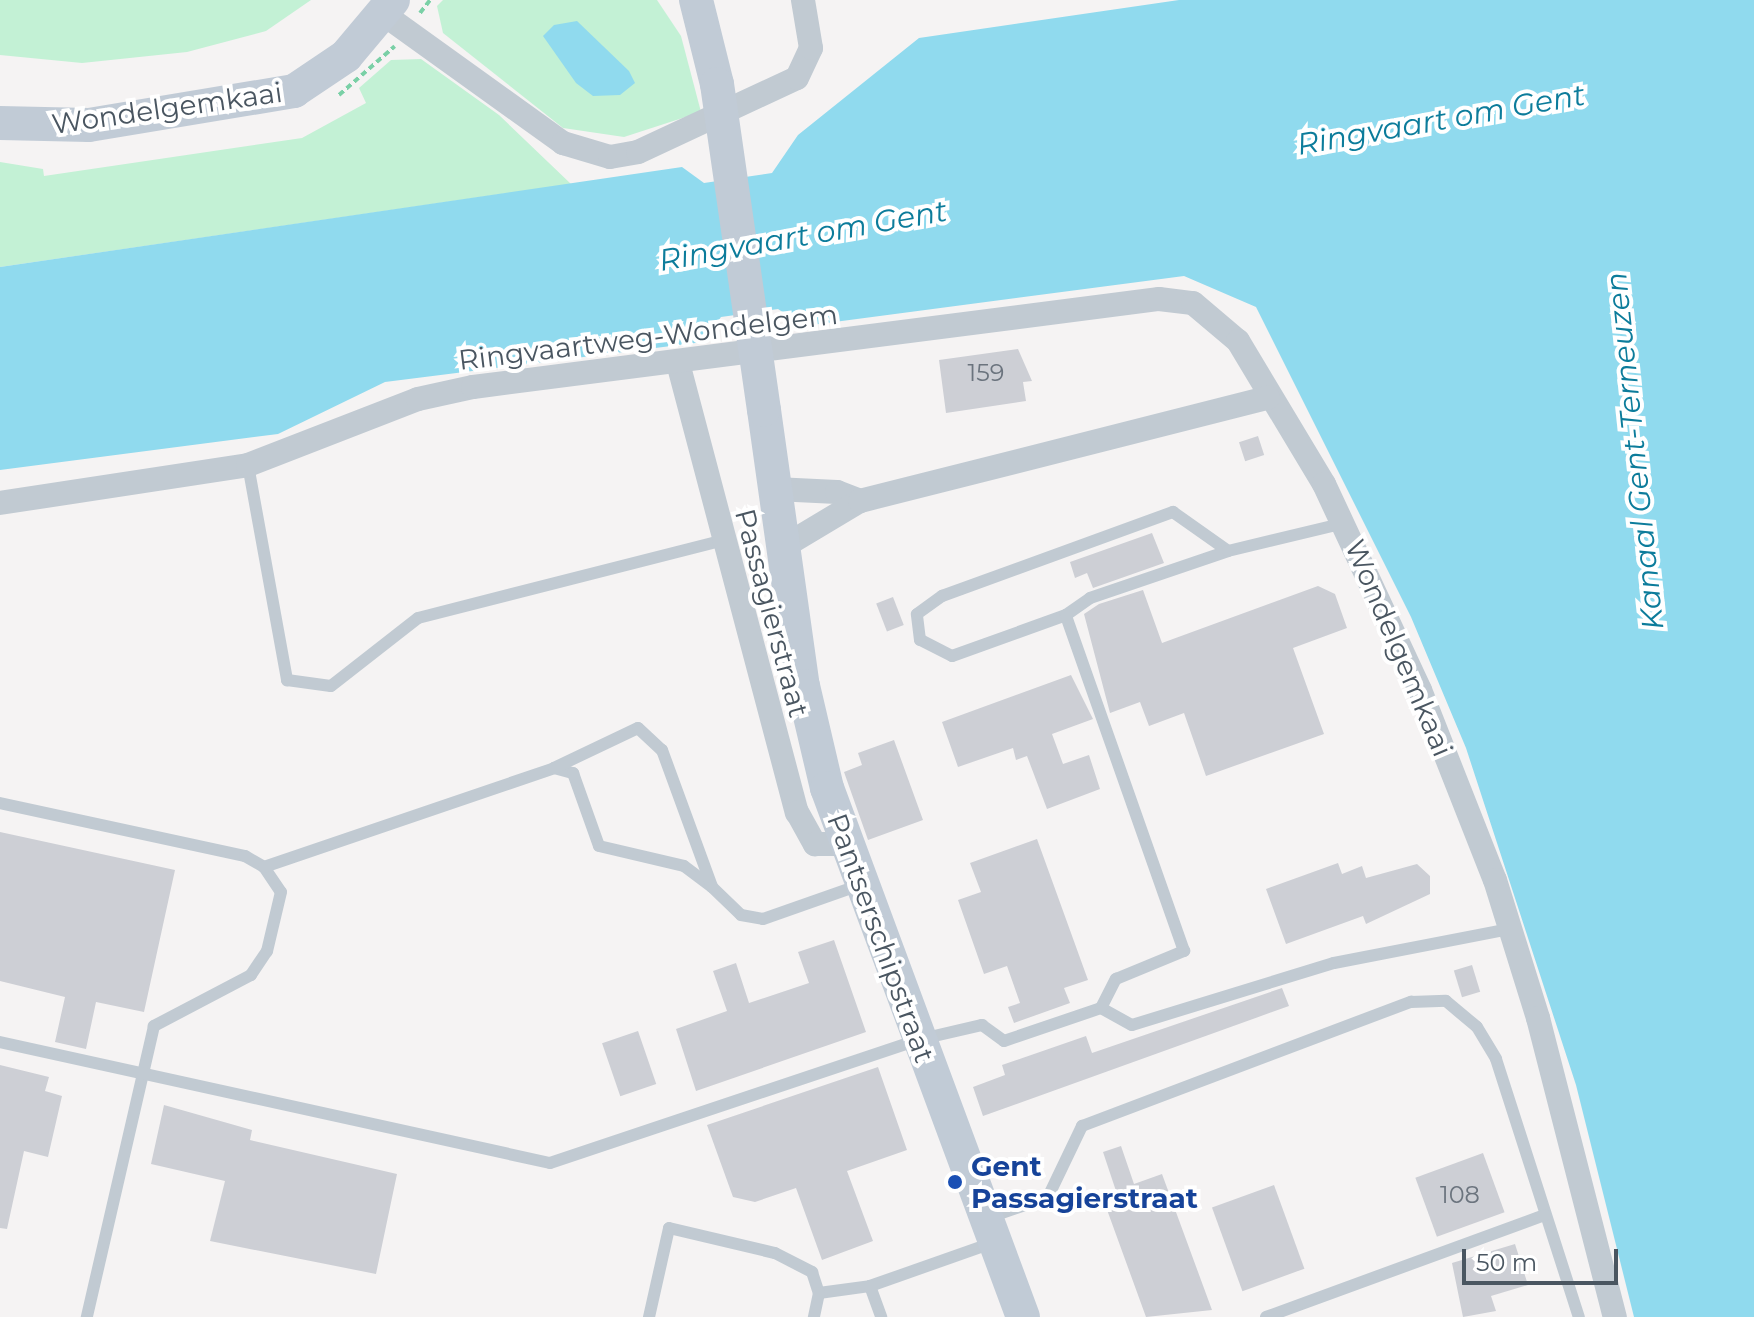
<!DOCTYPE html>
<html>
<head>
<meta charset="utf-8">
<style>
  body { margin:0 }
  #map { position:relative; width:1754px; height:1317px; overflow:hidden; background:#f5f3f3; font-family:Montserrat,sans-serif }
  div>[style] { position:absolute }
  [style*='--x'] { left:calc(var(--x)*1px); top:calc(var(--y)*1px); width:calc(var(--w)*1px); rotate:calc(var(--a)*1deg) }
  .green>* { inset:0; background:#c3f1d5 }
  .water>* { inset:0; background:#90daee }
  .building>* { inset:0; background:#cdcfd5; transform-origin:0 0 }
  .path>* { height:4px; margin-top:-2px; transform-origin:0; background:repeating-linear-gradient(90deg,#7ad0a6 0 6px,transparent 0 10px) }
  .service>* { height:12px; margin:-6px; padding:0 6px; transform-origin:6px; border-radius:6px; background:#c1cad2 }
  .minor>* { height:24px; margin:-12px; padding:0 12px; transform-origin:12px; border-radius:12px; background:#c1cad2 }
  .secondary>* { height:34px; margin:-17px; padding:0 17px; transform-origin:17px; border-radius:17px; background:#c1cbd6 }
  .secondary-bridge>* { height:34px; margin:-17px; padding:0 17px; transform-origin:17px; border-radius:17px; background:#c1cbd6 }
  .dots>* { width:22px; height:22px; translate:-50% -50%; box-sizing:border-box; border:4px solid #fff; border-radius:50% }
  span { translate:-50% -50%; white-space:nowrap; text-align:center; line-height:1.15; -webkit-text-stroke:8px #fff; paint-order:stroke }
  .number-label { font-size:24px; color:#6b747e }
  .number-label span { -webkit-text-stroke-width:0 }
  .street-label { font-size:28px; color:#4a5661 }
  .transit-label { font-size:28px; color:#164399; font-weight:700 }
  .left { translate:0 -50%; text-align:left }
  .water-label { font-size:30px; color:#0c7c9b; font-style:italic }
  .scale { position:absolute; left:1462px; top:1249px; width:156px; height:36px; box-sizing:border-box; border:4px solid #4a5661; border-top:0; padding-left:10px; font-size:24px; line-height:28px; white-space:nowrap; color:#4a5661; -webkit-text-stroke:6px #fff; paint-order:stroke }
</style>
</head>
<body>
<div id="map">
  <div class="green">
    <i style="clip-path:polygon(0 0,311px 0,266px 31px,187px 52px,82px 63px,0 55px)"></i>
    <i style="clip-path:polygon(443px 0,657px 0,681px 36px,701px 112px,624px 137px,563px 128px,443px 33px,437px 6px)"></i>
    <i style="clip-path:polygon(421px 59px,499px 115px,571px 184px,0 267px,0 162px,43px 169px,44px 176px,302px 138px,366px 103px,359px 88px,391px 60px)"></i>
  </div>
  <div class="water">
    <i style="clip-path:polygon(1179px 0,1754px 0,1754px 1317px,1634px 1317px,1576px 1085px,1466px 748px,1411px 617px,1256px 307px,1184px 276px,804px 326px,778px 309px,721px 317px,703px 342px,385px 382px,278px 434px,0 470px,0 267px,682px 167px,704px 183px,772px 173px,798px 135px,919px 38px)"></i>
    <i style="clip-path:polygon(577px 21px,629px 71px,635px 83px,620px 95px,593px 96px,576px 83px,543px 36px,554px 25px)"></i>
  </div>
  <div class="building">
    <i style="clip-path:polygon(1018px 349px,1032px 381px,1023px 382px,1026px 401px,946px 413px,939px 360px)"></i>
    <i style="left:1258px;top:436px;width:20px;height:20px;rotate:72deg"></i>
    <i style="clip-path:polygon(1152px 533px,1164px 563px,1093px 588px,1087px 573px,1075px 578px,1070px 562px)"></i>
    <i style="clip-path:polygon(1318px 586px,1335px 594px,1347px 628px,1293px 648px,1324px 734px,1206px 776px,1184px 713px,1149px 726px,1140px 702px,1110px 713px,1084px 614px,1099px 604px,1143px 590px,1162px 643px)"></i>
    <i style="left:893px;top:597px;width:30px;height:18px;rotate:69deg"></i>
    <i style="clip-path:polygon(1071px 675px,1093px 719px,1052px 734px,1063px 764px,1089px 755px,1100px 789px,1047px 809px,1027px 756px,1016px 760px,1013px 748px,958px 767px,942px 722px)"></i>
    <i style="clip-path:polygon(894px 740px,923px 820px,868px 840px,844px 772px,862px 765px,858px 753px)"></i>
    <i style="clip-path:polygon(0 832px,175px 870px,144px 1012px,96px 1002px,86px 1049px,55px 1042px,65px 997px,0 981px)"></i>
    <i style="clip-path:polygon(1037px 839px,1088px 980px,1064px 988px,1070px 1003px,1014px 1023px,1008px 1007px,1020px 1003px,1007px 966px,984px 974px,958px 900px,981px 892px,970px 863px)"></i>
    <i style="clip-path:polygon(1338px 863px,1342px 874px,1362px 866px,1366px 878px,1417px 864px,1430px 876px,1430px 894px,1366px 924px,1363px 916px,1286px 944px,1266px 889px)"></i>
    <i style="clip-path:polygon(834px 940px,866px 1032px,696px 1091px,676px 1029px,727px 1011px,713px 971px,736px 963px,749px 1003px,809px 983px,798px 952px)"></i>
    <i style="left:1472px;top:965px;width:28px;height:19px;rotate:73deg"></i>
    <i style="clip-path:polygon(1282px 988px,1289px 1006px,983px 1116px,973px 1087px,1005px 1075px,1002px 1065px,1086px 1036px,1092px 1053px)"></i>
    <i style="left:638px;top:1031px;width:56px;height:38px;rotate:71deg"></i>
    <i style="clip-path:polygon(0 1065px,49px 1077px,45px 1091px,62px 1096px,48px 1157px,24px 1151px,7px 1229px,0 1228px)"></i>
    <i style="clip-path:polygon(878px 1067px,907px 1150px,847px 1171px,873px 1241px,822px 1260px,796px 1188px,755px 1202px,733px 1197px,707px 1125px)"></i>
    <i style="clip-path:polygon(164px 1105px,252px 1130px,250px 1140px,397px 1174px,376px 1274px,210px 1241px,225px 1181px,151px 1164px)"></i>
    <i style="clip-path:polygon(1121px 1146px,1134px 1184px,1162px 1174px,1212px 1310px,1146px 1317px,1102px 1196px,1116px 1191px,1103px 1152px)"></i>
    <i style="left:1483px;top:1153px;width:63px;height:72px;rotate:70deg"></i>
    <i style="left:1274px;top:1185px;width:89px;height:66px;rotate:70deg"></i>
    <i style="clip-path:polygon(1515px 1244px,1528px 1285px,1491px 1296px,1496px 1311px,1463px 1317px,1452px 1263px)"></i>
  </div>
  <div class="path">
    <i style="--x:420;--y:13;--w:16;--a:-52"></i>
    <i style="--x:339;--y:95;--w:74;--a:-41.2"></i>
  </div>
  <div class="service">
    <i style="--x:248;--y:465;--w:219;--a:79.7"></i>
    <i style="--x:287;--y:680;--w:44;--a:7.8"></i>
    <i style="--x:331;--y:686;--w:110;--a:-38"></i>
    <i style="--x:418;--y:618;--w:313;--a:-14.3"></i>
    <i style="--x:1066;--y:615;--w:121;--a:160.2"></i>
    <i style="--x:952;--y:656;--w:36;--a:-153"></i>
    <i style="--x:920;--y:640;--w:26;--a:-97"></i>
    <i style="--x:917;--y:614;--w:31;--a:-36"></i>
    <i style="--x:942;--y:596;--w:246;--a:-20"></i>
    <i style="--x:1173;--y:512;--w:67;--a:35.3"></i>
    <i style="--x:554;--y:768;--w:20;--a:15"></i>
    <i style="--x:573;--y:773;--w:77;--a:70.4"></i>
    <i style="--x:599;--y:846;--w:87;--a:13.2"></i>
    <i style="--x:684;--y:866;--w:35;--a:37"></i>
    <i style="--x:0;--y:803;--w:251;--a:12.2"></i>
    <i style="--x:245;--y:856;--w:22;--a:30"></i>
    <i style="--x:264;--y:867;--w:30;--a:56"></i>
    <i style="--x:281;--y:892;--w:61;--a:103.3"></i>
    <i style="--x:267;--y:951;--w:29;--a:124"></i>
    <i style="--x:251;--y:975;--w:110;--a:152.3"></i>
    <i style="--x:154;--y:1026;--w:299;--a:103"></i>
    <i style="--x:264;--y:867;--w:306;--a:-18.8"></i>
    <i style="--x:554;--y:768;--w:93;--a:-25.5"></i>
    <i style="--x:638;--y:728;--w:33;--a:43"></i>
    <i style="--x:662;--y:750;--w:146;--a:69.9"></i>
    <i style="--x:712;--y:887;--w:40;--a:44"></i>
    <i style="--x:741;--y:915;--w:22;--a:10"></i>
    <i style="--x:763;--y:919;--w:103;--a:-19.3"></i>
    <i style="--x:1101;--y:1008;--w:35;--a:29"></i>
    <i style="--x:1132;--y:1025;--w:211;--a:-17.1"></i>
    <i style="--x:1334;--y:963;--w:178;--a:-11"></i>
    <i style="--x:0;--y:1042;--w:563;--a:12.41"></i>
    <i style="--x:550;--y:1163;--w:387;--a:-18.5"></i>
    <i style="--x:917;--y:1040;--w:67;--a:-13"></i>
    <i style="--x:982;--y:1025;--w:27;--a:36"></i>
    <i style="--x:1004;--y:1041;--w:102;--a:-18.8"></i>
    <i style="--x:1101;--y:1008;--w:33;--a:-63"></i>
    <i style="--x:1116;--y:979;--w:74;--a:-22.4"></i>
    <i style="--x:1184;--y:951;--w:356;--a:-109.4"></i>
    <i style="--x:1066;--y:615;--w:29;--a:-35"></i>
    <i style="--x:1090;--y:598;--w:146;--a:-18.8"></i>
    <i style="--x:1228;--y:551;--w:120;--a:-13.5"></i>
    <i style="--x:990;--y:1217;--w:61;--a:-19"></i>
    <i style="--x:1048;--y:1197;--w:79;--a:-64.4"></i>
    <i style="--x:1082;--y:1126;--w:352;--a:-20.7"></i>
    <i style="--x:1411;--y:1002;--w:35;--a:-2"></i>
    <i style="--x:1446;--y:1001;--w:40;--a:40"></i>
    <i style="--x:1477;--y:1027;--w:37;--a:59"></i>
    <i style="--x:1496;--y:1059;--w:271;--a:72.2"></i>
    <i style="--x:870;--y:1286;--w:129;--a:-19.4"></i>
    <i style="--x:819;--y:1293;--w:51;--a:-7.8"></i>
    <i style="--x:870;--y:1286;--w:33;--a:70"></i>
    <i style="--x:649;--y:1317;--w:91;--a:-77.3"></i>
    <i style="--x:669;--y:1228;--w:109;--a:13.3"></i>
    <i style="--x:775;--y:1253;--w:42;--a:27.2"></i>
    <i style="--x:812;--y:1272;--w:22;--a:72"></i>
    <i style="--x:819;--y:1293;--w:25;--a:102"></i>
    <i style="--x:1266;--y:1317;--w:297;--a:-20.1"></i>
  </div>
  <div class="minor">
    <i style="--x:382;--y:13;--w:223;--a:35.7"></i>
    <i style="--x:563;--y:143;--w:49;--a:16.6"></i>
    <i style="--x:610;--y:157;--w:28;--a:-10"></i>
    <i style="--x:638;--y:152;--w:175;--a:-25"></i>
    <i style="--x:797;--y:78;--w:33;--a:-65"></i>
    <i style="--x:811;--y:48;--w:49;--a:-99.5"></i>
    <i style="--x:678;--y:363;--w:465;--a:75.2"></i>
    <i style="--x:797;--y:812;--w:37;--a:61"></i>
    <i style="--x:815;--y:844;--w:30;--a:0"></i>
    <i style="--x:775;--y:489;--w:62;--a:2.8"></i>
    <i style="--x:837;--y:492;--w:25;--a:21"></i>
    <i style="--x:0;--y:503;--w:251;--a:-8.7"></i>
    <i style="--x:248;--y:465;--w:182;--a:-21.2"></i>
    <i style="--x:418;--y:399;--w:56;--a:-12.3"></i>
    <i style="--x:473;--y:387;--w:692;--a:-7.31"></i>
    <i style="--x:1159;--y:299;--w:34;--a:7"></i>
    <i style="--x:1193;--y:303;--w:59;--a:40.2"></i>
    <i style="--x:1238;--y:341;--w:167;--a:59"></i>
    <i style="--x:1324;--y:484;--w:227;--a:65"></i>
    <i style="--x:1420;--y:690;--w:204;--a:68.5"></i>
    <i style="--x:1495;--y:880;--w:145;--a:72.7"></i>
    <i style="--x:1538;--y:1018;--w:309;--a:75.6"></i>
    <i style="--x:783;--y:547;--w:90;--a:-30.9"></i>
    <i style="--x:860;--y:501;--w:421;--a:-14.2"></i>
  </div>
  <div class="secondary">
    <i style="--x:696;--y:0;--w:87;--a:76"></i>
    <i style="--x:0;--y:123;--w:89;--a:1.3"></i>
    <i style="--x:89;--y:125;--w:208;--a:-9.4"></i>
    <i style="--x:294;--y:91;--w:63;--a:-33.9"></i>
    <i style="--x:346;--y:56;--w:73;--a:-50"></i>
    <i style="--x:764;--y:410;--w:279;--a:82"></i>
    <i style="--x:803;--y:686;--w:105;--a:76.8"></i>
    <i style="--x:827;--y:788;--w:564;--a:69.67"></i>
  </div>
  <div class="secondary-bridge">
    <i style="--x:717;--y:84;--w:329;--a:81.8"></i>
  </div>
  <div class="dots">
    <i style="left:955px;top:1182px;background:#1a4fb4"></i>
  </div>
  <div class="number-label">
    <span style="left:986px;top:373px">159</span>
    <span style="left:1460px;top:1195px">108</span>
  </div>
  <div class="street-label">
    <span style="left:167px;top:108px;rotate:-8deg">Wondelgemkaai</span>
    <span style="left:648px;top:337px;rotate:-7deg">Ringvaartweg-Wondelgem</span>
    <span style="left:772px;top:613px;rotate:75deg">Passagierstraat</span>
    <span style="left:1399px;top:648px;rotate:67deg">Wondelgemkaai</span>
    <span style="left:881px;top:938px;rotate:70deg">Pantserschipstraat</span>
  </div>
  <div class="transit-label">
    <span class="left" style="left:971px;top:1182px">Gent<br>Passagierstraat</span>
  </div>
  <div class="water-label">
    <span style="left:1441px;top:120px;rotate:-10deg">Ringvaart om Gent</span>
    <span style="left:803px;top:236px;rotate:-10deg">Ringvaart om Gent</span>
    <span style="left:1635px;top:451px;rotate:-96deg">Kanaal Gent-Terneuzen</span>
  </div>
  <div class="scale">50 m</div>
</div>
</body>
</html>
